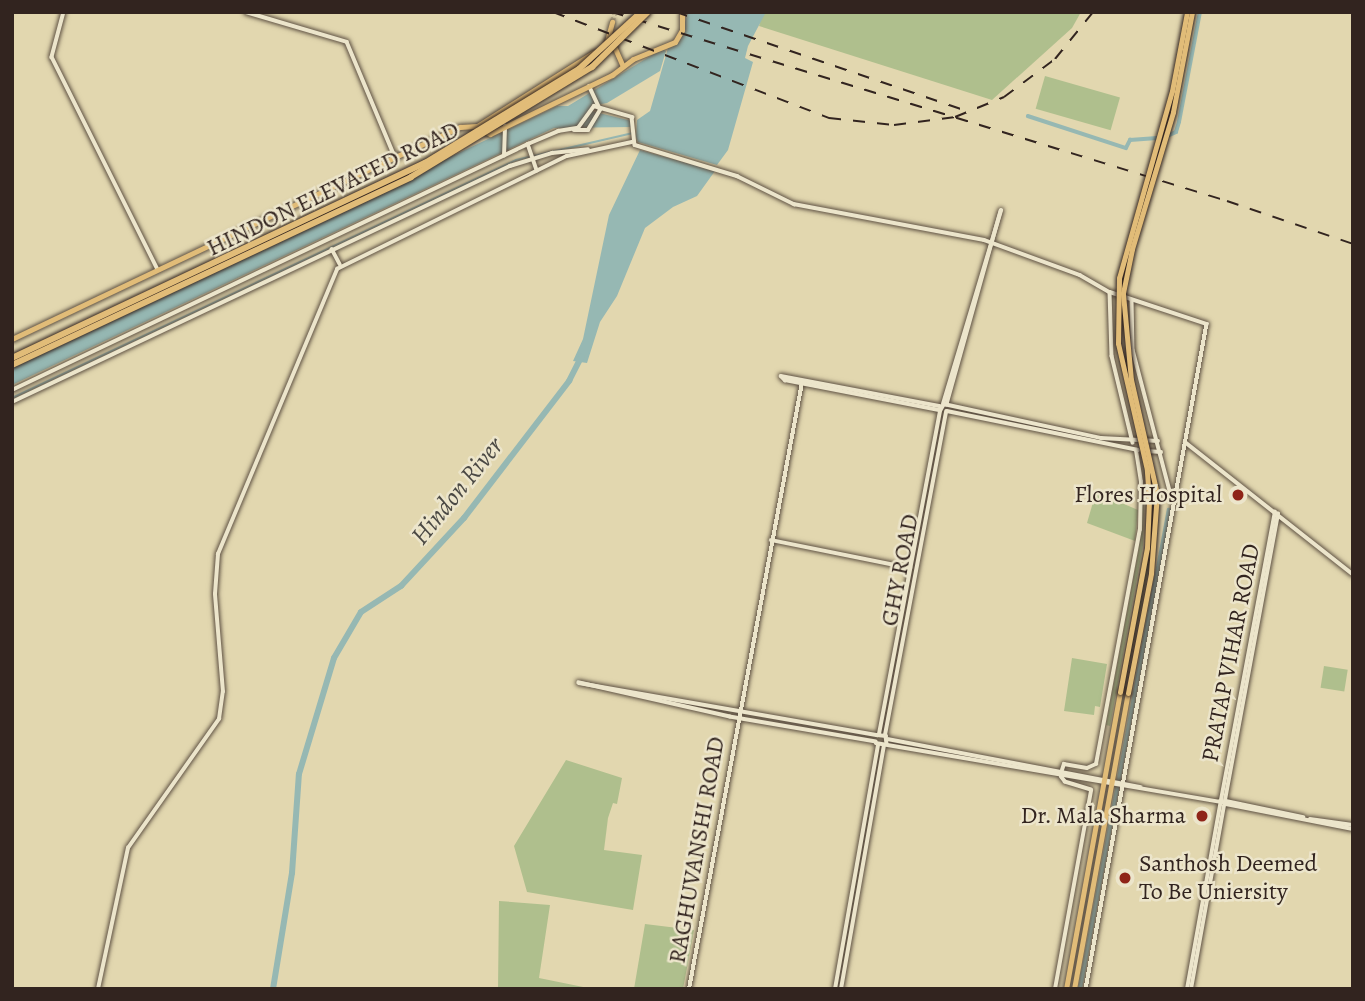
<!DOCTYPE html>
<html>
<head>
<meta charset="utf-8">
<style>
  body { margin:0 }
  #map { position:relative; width:1365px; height:1001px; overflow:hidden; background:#e2d7af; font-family:Alegreya,serif }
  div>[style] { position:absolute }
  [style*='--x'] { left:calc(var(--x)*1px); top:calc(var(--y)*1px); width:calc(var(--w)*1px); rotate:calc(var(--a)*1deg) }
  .green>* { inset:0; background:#afbf8d; transform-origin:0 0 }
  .water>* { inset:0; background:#96b8b3 }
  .stream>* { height:2px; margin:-1px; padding:0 1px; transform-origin:1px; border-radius:1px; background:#96b8b3 }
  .canal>* { height:3.5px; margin:-1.75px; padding:0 1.75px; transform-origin:1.75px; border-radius:1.75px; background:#96b8b3 }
  .river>* { height:6px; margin:-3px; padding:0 3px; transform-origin:3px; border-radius:3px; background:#96b8b3 }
  .major-tunnel>* { height:5px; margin-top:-2.5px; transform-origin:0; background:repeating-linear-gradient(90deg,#bfb392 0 5px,transparent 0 7.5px) }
  .roads { filter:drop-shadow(0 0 2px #5e5143) drop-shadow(0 0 2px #5e5143) }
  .minor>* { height:3.5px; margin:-1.75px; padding:0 1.75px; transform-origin:1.75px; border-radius:1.75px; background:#ece5cb }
  .major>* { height:5px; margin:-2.5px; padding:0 2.5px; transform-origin:2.5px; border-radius:2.5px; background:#e1bc78 }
  .rail>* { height:2px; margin-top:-1px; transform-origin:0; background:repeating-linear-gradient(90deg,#32241f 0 12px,transparent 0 24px) }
  .bridges { filter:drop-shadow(0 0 2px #32241f) drop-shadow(0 0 2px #32241f) }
  .major-bridge>* { height:5px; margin:-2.5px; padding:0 2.5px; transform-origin:2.5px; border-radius:2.5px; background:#e1bc78 }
  .highway-bridge>* { height:6px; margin:-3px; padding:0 3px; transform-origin:3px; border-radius:3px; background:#e1bc78 }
  .dots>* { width:19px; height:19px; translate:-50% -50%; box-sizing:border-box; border:4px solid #ece5cb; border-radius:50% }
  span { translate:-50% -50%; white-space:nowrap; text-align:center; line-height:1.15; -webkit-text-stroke:5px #ece5cb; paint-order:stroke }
  .street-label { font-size:24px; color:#32241f }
  .poi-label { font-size:24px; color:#32241f }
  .right { translate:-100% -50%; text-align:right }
  .left { translate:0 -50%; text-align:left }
  .water-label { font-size:26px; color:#4b4944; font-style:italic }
  .frame { position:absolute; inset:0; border:14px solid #32241f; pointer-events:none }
</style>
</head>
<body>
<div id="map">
  <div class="green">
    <i style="clip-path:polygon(763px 12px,1081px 12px,1072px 28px,992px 100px,759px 26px)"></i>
    <i style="left:1045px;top:76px;width:78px;height:34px;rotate:16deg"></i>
    <i style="clip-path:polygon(1151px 479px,1154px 514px,1151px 555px,1114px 742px,1148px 555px)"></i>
    <i style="clip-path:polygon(1144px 483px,1143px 545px,1110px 726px,1106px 725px,1139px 548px)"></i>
    <i style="clip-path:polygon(1096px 492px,1138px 510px,1135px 541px,1087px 523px)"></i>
    <i style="clip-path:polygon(1072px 658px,1107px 664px,1100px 707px,1095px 706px,1094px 715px,1064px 711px)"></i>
    <i style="left:1324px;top:666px;width:24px;height:22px;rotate:9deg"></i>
    <i style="clip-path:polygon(566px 760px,622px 778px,617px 804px,613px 803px,608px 818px,604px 850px,642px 855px,633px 910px,527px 892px,514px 846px)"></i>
    <i style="clip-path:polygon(499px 901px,550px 905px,539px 978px,593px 989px,498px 989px)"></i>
    <i style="clip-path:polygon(645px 924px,694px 930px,683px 989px,634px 989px)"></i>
  </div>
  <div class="water">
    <i style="clip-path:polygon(688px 12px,766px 12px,748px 46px,745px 58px,753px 62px,728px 150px,717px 165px,638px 142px,636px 137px,637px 120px,650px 111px,668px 48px,679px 42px)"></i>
    <i style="clip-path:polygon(662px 49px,666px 51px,660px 71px,607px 103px,591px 106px,591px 111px,632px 121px,632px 127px,554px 128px,12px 385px,12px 366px,557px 106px,568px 106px)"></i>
    <i style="clip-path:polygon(640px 150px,715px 171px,697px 196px,673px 207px,645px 228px,617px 296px,600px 322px,587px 363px,573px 361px,583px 339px,609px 215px)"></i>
  </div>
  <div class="stream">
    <i style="--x:12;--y:398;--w:557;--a:-25.28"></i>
    <i style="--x:516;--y:160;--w:120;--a:-13"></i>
  </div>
  <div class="canal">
    <i style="--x:1028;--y:116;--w:103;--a:18.1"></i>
    <i style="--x:1126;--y:148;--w:9;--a:-63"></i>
    <i style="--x:1130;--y:140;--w:27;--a:-4"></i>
    <i style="--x:1165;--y:137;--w:12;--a:-24"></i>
    <i style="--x:1176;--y:132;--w:10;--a:-73"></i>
    <i style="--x:1179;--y:122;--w:112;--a:-79.2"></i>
    <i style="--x:1080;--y:989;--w:487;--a:-79.5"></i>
  </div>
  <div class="river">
    <i style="--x:273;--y:989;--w:118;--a:-80.7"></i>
    <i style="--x:292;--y:873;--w:99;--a:-86"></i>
    <i style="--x:299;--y:774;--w:121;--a:-73.2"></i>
    <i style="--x:334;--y:658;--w:53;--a:-59.6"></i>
    <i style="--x:361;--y:612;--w:48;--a:-33"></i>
    <i style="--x:401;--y:586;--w:93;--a:-47.2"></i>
    <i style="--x:464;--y:518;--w:173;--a:-52.5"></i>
    <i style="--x:569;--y:381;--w:27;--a:-63"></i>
  </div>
  <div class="major-tunnel">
    <i style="--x:612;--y:22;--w:10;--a:-73"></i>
  </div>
  <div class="roads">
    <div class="minor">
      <i style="--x:64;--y:12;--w:47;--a:104.9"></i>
      <i style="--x:52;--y:57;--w:238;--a:63.5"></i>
      <i style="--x:246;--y:12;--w:105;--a:16.5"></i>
      <i style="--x:347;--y:42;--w:125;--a:67.3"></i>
      <i style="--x:574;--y:130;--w:14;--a:0"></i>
      <i style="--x:588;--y:130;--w:23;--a:-59"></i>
      <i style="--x:600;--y:110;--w:26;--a:-115"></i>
      <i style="--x:528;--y:144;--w:28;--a:71"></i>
      <i style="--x:504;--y:156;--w:30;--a:-88"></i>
      <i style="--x:332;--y:249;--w:17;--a:62"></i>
      <i style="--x:1110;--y:292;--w:64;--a:88.2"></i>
      <i style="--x:1112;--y:356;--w:89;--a:76.4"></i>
      <i style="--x:1132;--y:300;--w:50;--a:88.9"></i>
      <i style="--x:1133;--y:350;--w:154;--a:75.3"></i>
      <i style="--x:781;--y:376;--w:6;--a:45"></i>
      <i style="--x:785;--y:380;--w:158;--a:11"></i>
      <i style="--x:781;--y:376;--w:162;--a:10.7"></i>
      <i style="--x:12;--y:390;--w:572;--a:-25.49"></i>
      <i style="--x:528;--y:144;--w:33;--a:-23"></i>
      <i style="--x:558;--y:131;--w:20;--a:-9"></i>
      <i style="--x:578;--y:128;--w:27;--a:-54"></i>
      <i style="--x:594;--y:106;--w:40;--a:16"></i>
      <i style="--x:632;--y:117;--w:28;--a:84"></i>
      <i style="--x:635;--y:145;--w:107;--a:16.9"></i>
      <i style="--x:737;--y:176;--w:64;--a:26.2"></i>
      <i style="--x:794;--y:204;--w:193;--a:10.7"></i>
      <i style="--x:984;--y:240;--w:102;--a:20"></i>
      <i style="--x:1080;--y:275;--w:34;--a:30"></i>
      <i style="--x:1110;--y:292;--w:102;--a:18.3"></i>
      <i style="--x:1207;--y:324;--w:676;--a:100.31"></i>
      <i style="--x:12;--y:402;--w:551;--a:-25.36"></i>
      <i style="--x:510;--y:166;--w:44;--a:-17.2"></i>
      <i style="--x:552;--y:153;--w:36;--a:-6"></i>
      <i style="--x:943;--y:404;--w:202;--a:-73.3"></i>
      <i style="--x:1001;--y:211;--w:201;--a:105.6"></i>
      <i style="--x:940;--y:411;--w:8;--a:-60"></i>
      <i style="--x:944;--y:404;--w:161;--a:12.2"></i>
      <i style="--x:1101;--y:438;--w:57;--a:3"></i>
      <i style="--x:947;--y:411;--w:195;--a:11.5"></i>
      <i style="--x:1185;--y:442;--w:214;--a:38.2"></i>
      <i style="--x:1146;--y:451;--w:15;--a:4"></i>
      <i style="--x:771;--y:540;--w:142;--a:11.4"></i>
      <i style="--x:879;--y:734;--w:329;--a:-79.3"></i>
      <i style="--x:877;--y:735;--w:9;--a:6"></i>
      <i style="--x:886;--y:736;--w:8;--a:83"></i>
      <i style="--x:885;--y:735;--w:329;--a:-79.3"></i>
      <i style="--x:888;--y:739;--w:257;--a:10.8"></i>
      <i style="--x:876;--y:742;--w:148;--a:-170.3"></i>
      <i style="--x:730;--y:717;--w:155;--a:-167.3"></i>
      <i style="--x:579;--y:683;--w:303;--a:9.9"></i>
      <i style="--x:876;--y:743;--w:355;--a:9.7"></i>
      <i style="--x:1226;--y:803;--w:6;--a:-171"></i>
      <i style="--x:1062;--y:770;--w:6;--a:-72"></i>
      <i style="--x:1064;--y:764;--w:23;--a:10"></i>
      <i style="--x:1087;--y:768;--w:10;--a:-24"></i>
      <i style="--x:1096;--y:764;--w:238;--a:-79.4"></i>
      <i style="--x:1140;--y:530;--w:48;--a:-88.8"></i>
      <i style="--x:1141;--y:482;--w:32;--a:-99"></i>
      <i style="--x:1221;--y:800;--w:293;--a:-79.4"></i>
      <i style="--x:1225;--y:800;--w:291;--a:-79.5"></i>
      <i style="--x:1226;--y:801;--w:79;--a:11.7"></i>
      <i style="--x:1226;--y:804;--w:129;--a:11.1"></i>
      <i style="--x:1310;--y:819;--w:43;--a:7.9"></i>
      <i style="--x:98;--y:989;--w:144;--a:-78"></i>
      <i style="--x:128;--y:848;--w:158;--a:-54.8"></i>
      <i style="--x:219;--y:719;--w:27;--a:-82"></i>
      <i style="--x:223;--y:692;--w:98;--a:-94.7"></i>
      <i style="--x:215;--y:594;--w:40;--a:-85.7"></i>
      <i style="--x:218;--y:554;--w:309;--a:-67.3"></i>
      <i style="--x:337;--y:269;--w:256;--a:-26.2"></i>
      <i style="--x:567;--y:156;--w:66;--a:-12.2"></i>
      <i style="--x:689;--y:989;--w:616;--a:-79.44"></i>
      <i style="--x:835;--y:989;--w:248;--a:-80"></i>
      <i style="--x:841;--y:989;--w:247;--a:-80"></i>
      <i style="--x:1055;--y:989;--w:202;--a:-79.7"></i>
      <i style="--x:1091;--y:790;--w:27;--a:-163"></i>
      <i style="--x:1065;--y:782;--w:6;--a:-129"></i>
      <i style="--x:1187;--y:989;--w:187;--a:-79.8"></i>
      <i style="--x:1191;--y:989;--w:186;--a:-79.8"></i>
    </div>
    <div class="major">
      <i style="--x:607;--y:41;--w:20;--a:-75"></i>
      <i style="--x:613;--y:44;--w:24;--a:66"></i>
      <i style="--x:482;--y:130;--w:9;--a:27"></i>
      <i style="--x:490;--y:134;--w:136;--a:-25.8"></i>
      <i style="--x:612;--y:75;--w:26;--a:-37"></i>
      <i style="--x:633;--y:59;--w:45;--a:-22"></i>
      <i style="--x:675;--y:42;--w:14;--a:-60"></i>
      <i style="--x:682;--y:30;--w:18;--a:-90"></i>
      <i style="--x:12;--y:339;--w:424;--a:-25.4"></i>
      <i style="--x:395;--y:157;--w:72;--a:-24.8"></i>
      <i style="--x:460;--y:127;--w:17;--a:-3"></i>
      <i style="--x:477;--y:126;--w:138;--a:-32.3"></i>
      <i style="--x:1066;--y:989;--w:302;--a:-79.7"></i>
      <i style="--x:1074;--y:989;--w:301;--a:-79.7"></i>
    </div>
  </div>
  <div class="rail">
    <i style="--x:553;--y:12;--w:296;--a:21"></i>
    <i style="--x:829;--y:118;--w:65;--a:6.1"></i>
    <i style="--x:894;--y:125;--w:62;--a:-7.5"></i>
    <i style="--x:955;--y:117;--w:53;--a:-22.2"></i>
    <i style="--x:1004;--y:97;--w:64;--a:-36.7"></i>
    <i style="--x:1055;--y:59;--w:60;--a:-51"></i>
    <i style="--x:612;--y:12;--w:643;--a:17.08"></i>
    <i style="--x:1227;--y:201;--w:133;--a:18.8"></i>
    <i style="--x:676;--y:12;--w:304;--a:18.8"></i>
  </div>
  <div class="bridges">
    <div class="major-bridge">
      <i style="--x:1120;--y:692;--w:147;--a:-79.4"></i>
      <i style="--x:1147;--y:548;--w:47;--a:-87.6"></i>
      <i style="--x:1149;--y:501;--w:31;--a:-94"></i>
      <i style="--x:1147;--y:470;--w:130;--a:-102.9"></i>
      <i style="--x:1118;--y:343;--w:65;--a:-89.1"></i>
      <i style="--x:1119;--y:278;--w:194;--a:-74.2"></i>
      <i style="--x:1172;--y:91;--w:80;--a:-79.2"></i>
      <i style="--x:1128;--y:693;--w:122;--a:-79.1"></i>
      <i style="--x:1151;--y:573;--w:79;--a:-85.7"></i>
      <i style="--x:1157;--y:494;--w:117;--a:-102.8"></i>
      <i style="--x:1131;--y:380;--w:87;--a:-95.3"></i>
      <i style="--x:1123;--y:293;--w:45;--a:-78.4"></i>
      <i style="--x:1132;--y:249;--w:143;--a:-73.3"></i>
      <i style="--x:1173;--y:112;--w:102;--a:-79.2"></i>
    </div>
    <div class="highway-bridge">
      <i style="--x:12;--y:358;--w:457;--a:-25.3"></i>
      <i style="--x:425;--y:163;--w:180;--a:-31.4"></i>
      <i style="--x:579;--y:69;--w:84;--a:-42.6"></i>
      <i style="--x:12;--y:365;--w:441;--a:-25.2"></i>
      <i style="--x:411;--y:177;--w:212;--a:-31.3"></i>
      <i style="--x:592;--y:67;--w:78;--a:-44.5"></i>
    </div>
  </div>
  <div class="dots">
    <i style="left:1238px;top:495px;background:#8f2418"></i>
    <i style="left:1202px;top:816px;background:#8f2418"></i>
    <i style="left:1125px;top:878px;background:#8f2418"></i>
  </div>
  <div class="street-label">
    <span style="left:333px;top:189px;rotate:-26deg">HINDON ELEVATED ROAD</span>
    <span style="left:900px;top:570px;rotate:-79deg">GHY ROAD</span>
    <span style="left:1231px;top:653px;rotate:-79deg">PRATAP VIHAR ROAD</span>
    <span style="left:697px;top:850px;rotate:-80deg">RAGHUVANSHI ROAD</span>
  </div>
  <div class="poi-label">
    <span class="right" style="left:1222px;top:495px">Flores Hospital</span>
    <span class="right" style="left:1186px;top:816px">Dr. Mala Sharma</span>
    <span class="left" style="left:1139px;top:878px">Santhosh Deemed<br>To Be Uniersity</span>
  </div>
  <div class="water-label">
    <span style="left:457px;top:491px;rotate:-51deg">Hindon River</span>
  </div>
  <div class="frame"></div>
</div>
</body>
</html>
